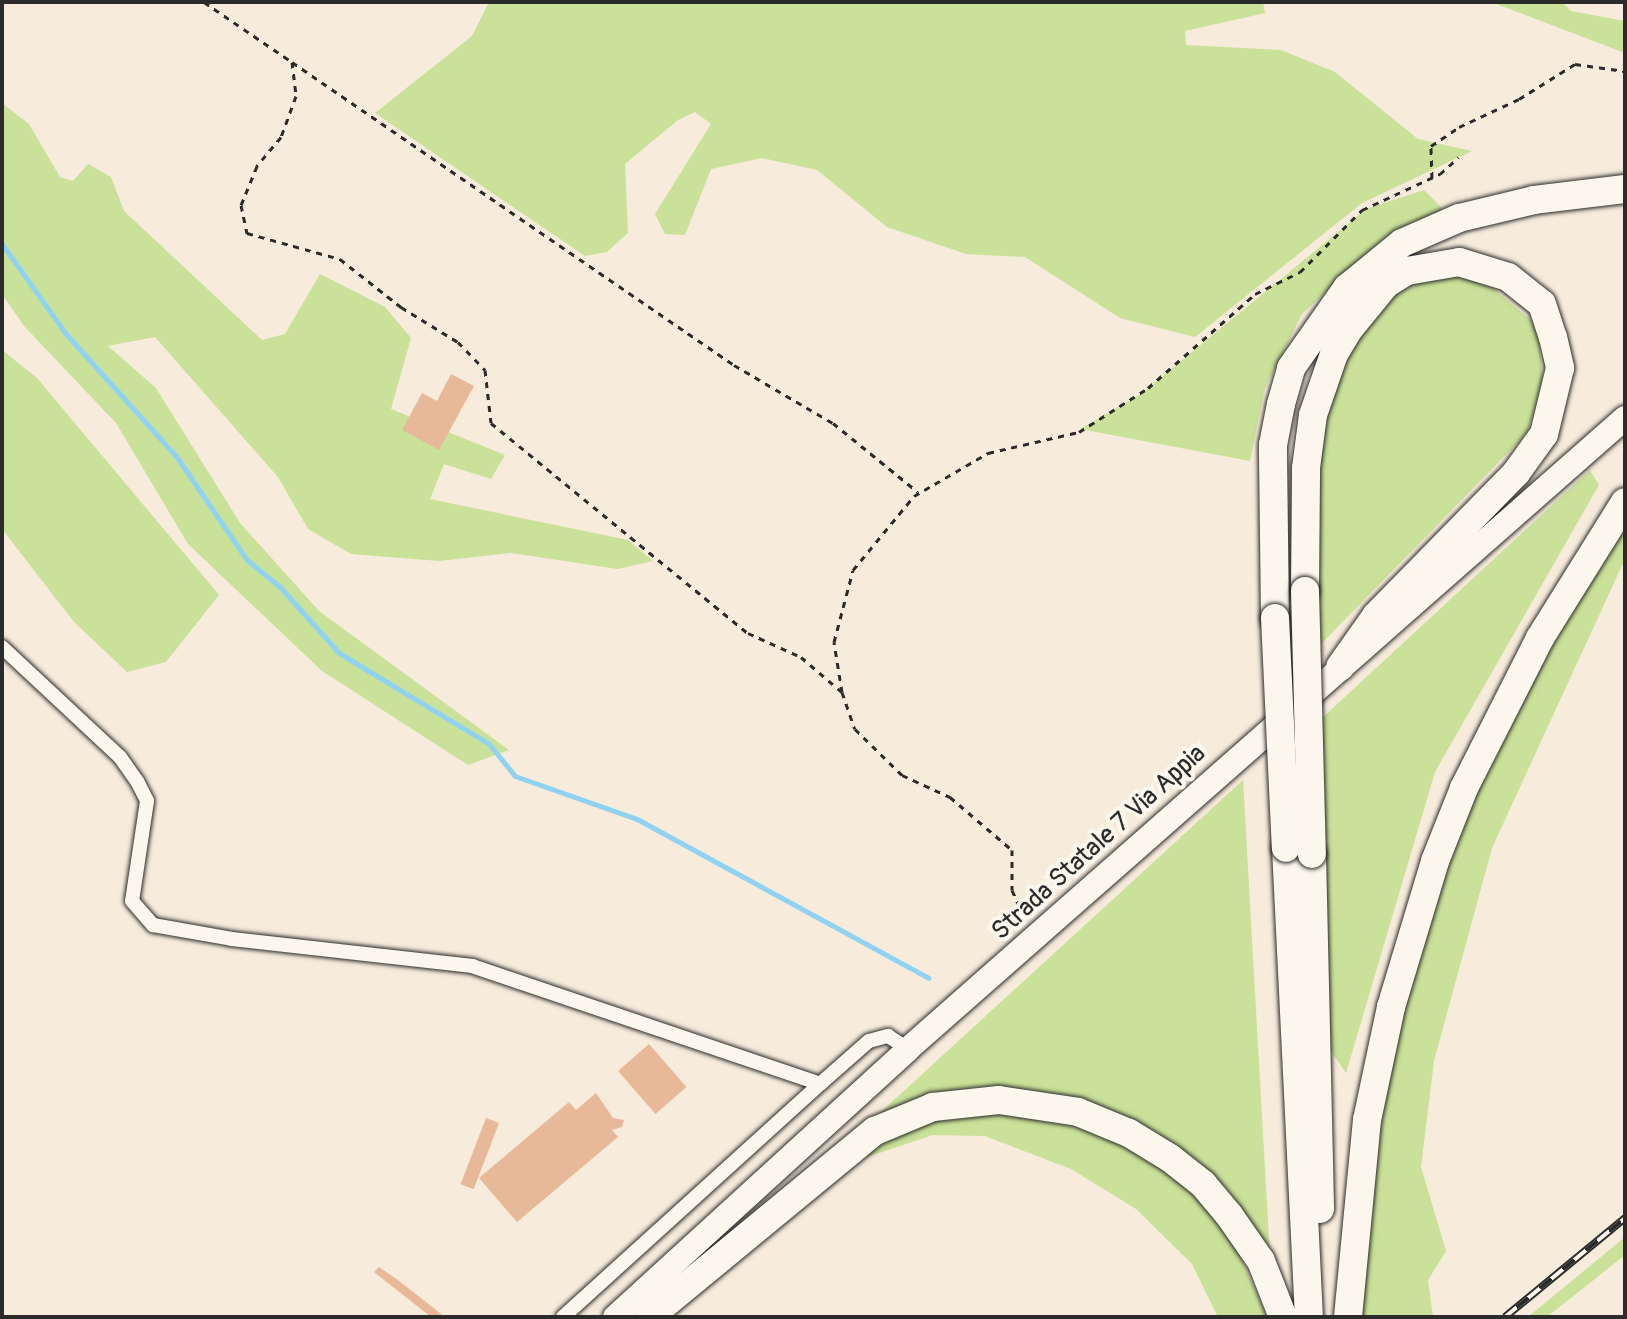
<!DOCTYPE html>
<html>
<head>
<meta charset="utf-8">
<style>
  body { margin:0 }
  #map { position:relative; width:1627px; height:1319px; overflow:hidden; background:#f7ebdb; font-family:Pangolin,sans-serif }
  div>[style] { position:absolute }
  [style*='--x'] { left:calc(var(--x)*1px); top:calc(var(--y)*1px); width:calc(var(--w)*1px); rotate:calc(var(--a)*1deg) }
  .green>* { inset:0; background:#c9e198 }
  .stream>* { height:5px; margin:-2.5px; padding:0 2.5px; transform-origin:2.5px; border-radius:2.5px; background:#90d2f1 }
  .building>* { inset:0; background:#e7b998; transform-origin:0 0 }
  .path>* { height:3px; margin-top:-1.5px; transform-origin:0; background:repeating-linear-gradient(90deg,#2b2b2b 0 6px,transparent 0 12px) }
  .roads { filter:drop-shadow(0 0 2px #2b2b2b) drop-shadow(0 0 2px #2b2b2b) }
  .minor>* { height:14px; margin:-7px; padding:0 7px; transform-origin:7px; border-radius:7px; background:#fbf7ec }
  .trunk>* { height:24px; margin:-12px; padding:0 12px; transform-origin:12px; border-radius:12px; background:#fbf7ec }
  .motorway>* { height:28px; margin:-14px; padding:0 14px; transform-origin:14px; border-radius:14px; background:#fbf7ec }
  .rail>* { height:8px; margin-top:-4px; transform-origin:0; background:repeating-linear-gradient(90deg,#fbf7ec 0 15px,#2b2b2b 0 30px); box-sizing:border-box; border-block:2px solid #2b2b2b }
  .bridges { filter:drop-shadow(0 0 2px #2b2b2b) drop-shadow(0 0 2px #2b2b2b) }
  .motorway-bridge>* { height:28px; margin:-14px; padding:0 14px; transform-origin:14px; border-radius:14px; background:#fbf7ec }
  span { translate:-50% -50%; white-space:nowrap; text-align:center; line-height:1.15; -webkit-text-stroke:8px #fbf7ec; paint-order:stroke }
  .street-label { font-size:26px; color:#2b2b2b }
  .frame { position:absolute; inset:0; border:4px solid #2b2b2b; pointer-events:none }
</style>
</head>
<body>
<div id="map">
  <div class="green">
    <i style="clip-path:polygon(489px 2px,1263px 2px,1265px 13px,1185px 31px,1186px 45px,1281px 50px,1335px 72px,1418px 139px,1472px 151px,1362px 203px,1195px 337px,1120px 318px,1025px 257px,966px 254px,887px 227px,817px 170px,762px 158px,711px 169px,685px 235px,665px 234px,655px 214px,711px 124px,695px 112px,678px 120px,625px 164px,628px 233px,607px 252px,585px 256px,375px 113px,472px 36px)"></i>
    <i style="clip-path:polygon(1491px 2px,1562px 2px,1571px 11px,1625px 21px,1625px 53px)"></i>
    <i style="clip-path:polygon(2px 103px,29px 124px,60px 177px,73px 181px,88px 164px,111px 177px,124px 211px,262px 340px,285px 334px,320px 274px,385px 307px,411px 338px,391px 409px,505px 455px,491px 479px,444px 464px,430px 499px,628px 540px,653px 561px,618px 569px,511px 553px,439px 561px,351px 554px,308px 529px,278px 477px,155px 337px,108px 346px,156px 388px,240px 523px,319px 611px,509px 750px,468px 765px,322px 671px,188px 544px,116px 423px,24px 326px,2px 294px)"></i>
    <i style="clip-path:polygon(1424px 190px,1444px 210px,1381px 241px,1302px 314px,1265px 388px,1250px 461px,1080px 429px,1141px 394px,1366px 209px)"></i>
    <i style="clip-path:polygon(1477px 275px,1538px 326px,1543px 382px,1527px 433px,1321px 644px,1315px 461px,1323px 395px,1399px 277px)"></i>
    <i style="clip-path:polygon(2px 350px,37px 378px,219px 595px,166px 662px,127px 672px,74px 622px,2px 529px)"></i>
    <i style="clip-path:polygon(1590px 470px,1599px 485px,1435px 772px,1346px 1073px,1330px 1050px,1320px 720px)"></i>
    <i style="clip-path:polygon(1625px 502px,1625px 559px,1492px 848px,1434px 1061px,1421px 1167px,1446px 1251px,1428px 1280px,1433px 1317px,1355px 1317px,1381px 1046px,1463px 793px)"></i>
    <i style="clip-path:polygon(1243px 780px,1271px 1275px,1193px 1175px,1075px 1106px,870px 1122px)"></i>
    <i style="clip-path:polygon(1039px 1107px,1163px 1163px,1230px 1233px,1267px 1317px,1218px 1317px,1192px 1264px,1136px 1209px,1071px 1169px,985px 1136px,933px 1135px,867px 1157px,847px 1151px,935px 1108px)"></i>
    <i style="clip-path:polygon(1625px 1237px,1625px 1255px,1547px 1317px,1528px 1317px)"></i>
  </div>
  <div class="stream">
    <i style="--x:2;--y:244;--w:110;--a:54.6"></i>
    <i style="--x:66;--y:334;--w:164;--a:48"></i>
    <i style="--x:176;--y:456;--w:126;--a:55.7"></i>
    <i style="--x:247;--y:560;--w:43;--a:39.3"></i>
    <i style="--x:280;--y:587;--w:89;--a:48.2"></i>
    <i style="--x:339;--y:653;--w:175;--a:31.2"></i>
    <i style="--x:489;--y:744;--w:41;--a:50.9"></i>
    <i style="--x:515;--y:776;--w:129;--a:19.4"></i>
    <i style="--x:637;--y:819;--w:332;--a:28.6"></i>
  </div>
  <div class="building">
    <i style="clip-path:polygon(451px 374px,474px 386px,439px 450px,402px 430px,422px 393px,437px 401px)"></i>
    <i style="left:649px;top:1044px;width:57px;height:41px;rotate:49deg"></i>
    <i style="clip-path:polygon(596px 1093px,613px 1118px,624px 1120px,622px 1127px,612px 1130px,618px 1137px,517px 1222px,479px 1178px,569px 1102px,576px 1110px)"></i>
    <i style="left:486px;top:1118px;width:14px;height:71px;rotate:21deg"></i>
    <i style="clip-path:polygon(379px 1267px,398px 1280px,445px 1317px,431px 1317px,374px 1272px)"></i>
  </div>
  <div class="path">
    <i style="--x:204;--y:2;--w:107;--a:34.3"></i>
    <i style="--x:292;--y:62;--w:34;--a:83"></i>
    <i style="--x:296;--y:96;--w:44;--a:110.1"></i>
    <i style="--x:281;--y:137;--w:38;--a:130"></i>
    <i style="--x:257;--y:166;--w:42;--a:112.3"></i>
    <i style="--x:241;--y:205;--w:29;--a:78"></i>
    <i style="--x:247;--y:233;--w:97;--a:15.6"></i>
    <i style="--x:340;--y:259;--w:78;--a:38.2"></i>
    <i style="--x:401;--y:307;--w:67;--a:31.6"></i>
    <i style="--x:458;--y:342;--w:39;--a:46"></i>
    <i style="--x:485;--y:370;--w:53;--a:83.5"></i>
    <i style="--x:491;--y:423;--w:332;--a:39.3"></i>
    <i style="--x:748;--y:633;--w:58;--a:24.4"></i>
    <i style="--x:801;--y:657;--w:54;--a:40.5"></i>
    <i style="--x:842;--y:692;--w:39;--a:71"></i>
    <i style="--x:855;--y:729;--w:66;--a:44.4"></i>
    <i style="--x:902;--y:775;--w:53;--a:24.6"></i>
    <i style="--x:950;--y:797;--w:82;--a:40.5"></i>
    <i style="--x:1012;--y:850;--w:40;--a:90"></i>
    <i style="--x:1012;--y:890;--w:34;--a:66"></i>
    <i style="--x:292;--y:62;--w:536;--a:34.43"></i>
    <i style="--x:734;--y:365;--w:115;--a:30.4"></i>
    <i style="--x:833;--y:423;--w:109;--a:39.1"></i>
    <i style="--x:1432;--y:178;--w:32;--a:-92"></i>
    <i style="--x:1431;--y:146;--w:34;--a:-34"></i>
    <i style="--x:1459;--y:127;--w:66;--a:-25"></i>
    <i style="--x:1519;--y:99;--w:66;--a:-32"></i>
    <i style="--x:1575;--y:64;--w:50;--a:8"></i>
    <i style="--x:842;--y:692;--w:51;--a:-99.1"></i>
    <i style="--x:834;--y:642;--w:74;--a:-75.2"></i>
    <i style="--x:853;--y:570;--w:96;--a:-50.5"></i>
    <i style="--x:914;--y:496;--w:86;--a:-30.2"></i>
    <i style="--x:988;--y:453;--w:93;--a:-13"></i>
    <i style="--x:1079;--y:432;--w:82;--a:-32.5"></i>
    <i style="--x:1148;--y:388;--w:142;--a:-41.3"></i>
    <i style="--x:1255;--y:294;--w:50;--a:-26.1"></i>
    <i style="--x:1300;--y:272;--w:88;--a:-45"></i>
    <i style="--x:1362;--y:210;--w:86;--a:-24.8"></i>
    <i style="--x:1440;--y:174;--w:25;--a:-42"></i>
  </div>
  <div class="roads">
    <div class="minor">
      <i style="--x:2;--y:647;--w:161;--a:43"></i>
      <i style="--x:120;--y:757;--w:29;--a:55"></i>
      <i style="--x:137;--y:781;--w:22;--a:63"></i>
      <i style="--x:147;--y:801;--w:101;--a:98.5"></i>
      <i style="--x:132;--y:901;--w:32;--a:49"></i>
      <i style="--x:153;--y:925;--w:80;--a:10"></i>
      <i style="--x:232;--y:939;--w:242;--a:6.4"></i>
      <i style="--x:472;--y:966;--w:367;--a:18.7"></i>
      <i style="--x:820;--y:1084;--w:65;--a:-41.3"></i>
      <i style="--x:869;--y:1041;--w:20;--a:-15"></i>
      <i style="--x:888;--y:1036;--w:24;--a:33"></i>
      <i style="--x:563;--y:1317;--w:347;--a:-42.2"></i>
    </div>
    <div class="trunk">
      <i style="--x:615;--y:1317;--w:397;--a:-42.4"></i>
      <i style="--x:908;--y:1049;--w:955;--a:-41.35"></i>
    </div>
    <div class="motorway">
      <i style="--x:1305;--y:591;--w:123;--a:-89.5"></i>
      <i style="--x:1306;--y:468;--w:53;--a:-82.5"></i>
      <i style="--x:1313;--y:415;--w:65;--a:-71"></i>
      <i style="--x:1334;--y:354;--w:29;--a:-59"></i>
      <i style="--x:1349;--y:329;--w:58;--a:-50.6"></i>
      <i style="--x:1386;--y:284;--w:25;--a:-32"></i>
      <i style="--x:1407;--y:271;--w:53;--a:-9.8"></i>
      <i style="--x:1459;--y:262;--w:51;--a:17"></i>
      <i style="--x:1508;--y:277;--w:43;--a:38.5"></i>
      <i style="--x:1542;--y:304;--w:35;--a:72"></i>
      <i style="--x:1553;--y:337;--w:32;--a:77"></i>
      <i style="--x:1560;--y:368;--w:68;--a:103.6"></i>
      <i style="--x:1544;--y:434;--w:48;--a:125.7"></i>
      <i style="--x:1516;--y:473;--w:200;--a:134.4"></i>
      <i style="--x:1376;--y:616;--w:62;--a:125.2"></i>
      <i style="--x:1275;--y:618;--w:173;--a:-90.7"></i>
      <i style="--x:1273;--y:445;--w:42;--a:-79"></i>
      <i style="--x:1281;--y:404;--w:37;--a:-74"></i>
      <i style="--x:1291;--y:368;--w:98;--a:-55"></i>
      <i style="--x:1347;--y:288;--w:71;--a:-39.3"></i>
      <i style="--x:1402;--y:243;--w:62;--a:-23.7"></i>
      <i style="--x:1459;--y:218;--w:77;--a:-13.5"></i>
      <i style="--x:1534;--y:200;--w:92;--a:-6.9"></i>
      <i style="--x:1286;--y:848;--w:470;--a:87.2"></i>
      <i style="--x:1312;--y:854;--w:355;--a:88.7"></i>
      <i style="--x:649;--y:1317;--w:293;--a:-39.5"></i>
      <i style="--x:875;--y:1131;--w:63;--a:-22.5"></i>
      <i style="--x:933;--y:1107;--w:66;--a:-6.1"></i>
      <i style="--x:999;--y:1100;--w:80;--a:8.6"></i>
      <i style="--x:1078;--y:1112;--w:55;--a:22.4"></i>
      <i style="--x:1129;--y:1133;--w:48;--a:31.4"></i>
      <i style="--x:1170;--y:1158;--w:42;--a:38.2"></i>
      <i style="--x:1203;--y:1184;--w:40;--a:50"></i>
      <i style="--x:1229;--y:1215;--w:56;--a:55.2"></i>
      <i style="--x:1261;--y:1261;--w:60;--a:68.6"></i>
      <i style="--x:1348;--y:1317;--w:198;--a:-84.5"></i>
      <i style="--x:1367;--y:1120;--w:116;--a:-78"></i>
      <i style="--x:1391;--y:1007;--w:152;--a:-73.2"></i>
      <i style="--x:1435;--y:861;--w:79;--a:-68.3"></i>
      <i style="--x:1464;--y:788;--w:168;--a:-63.1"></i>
      <i style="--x:1540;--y:638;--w:160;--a:-58"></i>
    </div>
  </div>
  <div class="rail">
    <i style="--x:1505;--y:1317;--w:156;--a:-39.5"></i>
  </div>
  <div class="bridges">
    <div class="motorway-bridge">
      <i style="--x:1305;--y:591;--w:263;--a:88.5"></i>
      <i style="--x:1275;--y:618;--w:230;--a:87.3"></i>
    </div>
  </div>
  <div class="street-label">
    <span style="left:1099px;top:843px;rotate:-42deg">Strada Statale 7 Via Appia</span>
  </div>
  <div class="frame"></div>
</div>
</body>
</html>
